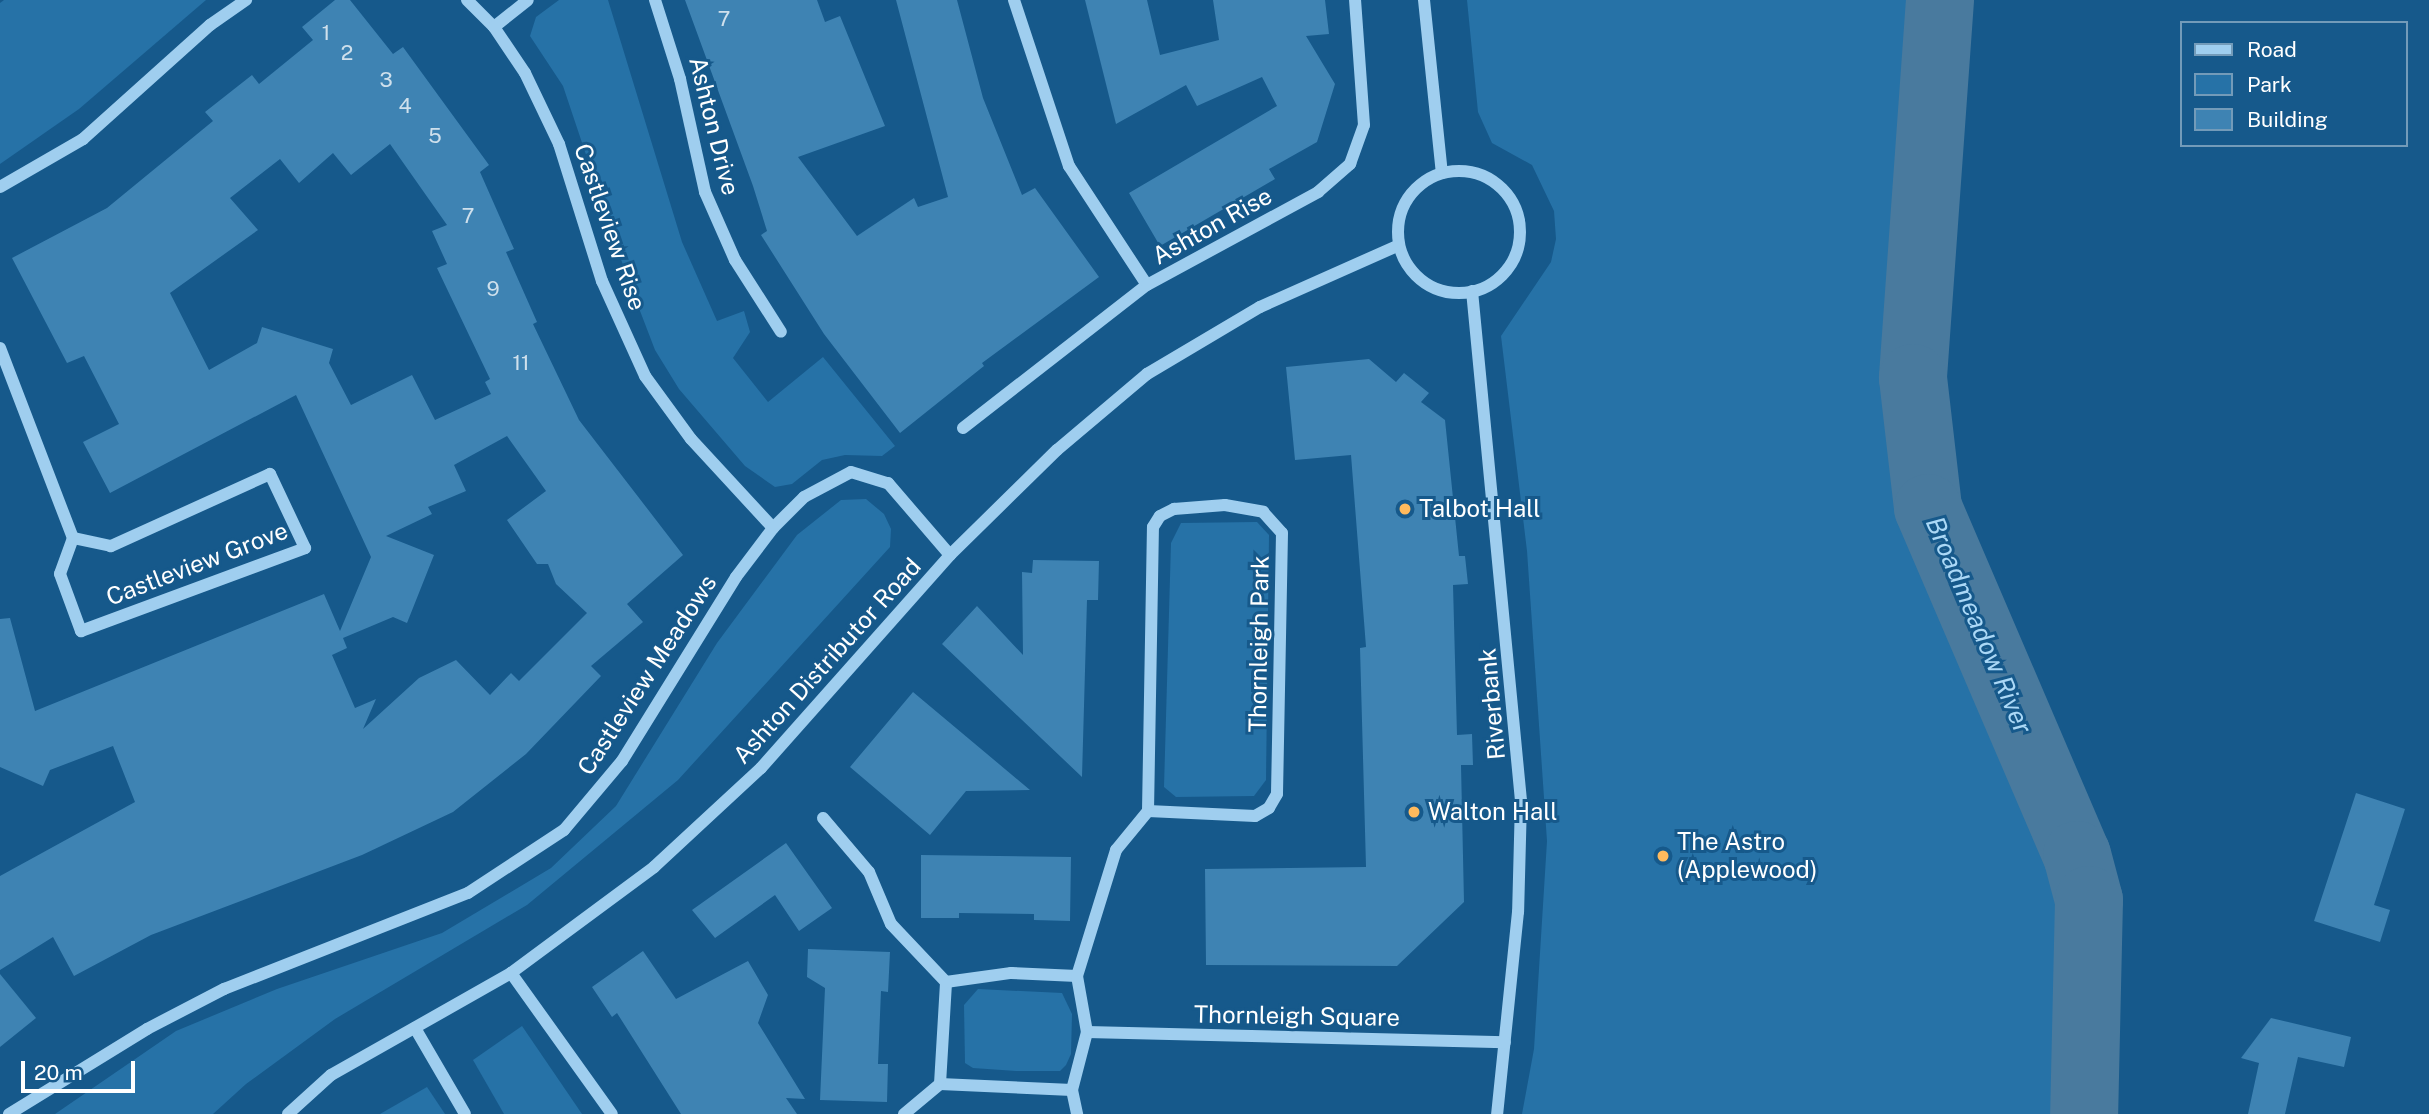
<!DOCTYPE html>
<html>
<head>
<meta charset="utf-8">
<style>
  body { margin:0 }
  #map { position:relative; width:2429px; height:1114px; overflow:hidden; background:#16598b; font-family:"Public Sans",sans-serif }
  div>[style] { position:absolute }
  [style*='--x'] { left:calc(var(--x)*1px); top:calc(var(--y)*1px); width:calc(var(--w)*1px); rotate:calc(var(--a)*1deg) }
  .green>* { inset:0; background:#2672a7 }
  .river>* { height:68px; margin:-34px; padding:0 34px; transform-origin:34px; border-radius:34px; background:#497a9e }
  .building>* { inset:0; background:#3e83b3 }
  .minor>* { height:12px; margin:-6px; padding:0 6px; transform-origin:6px; border-radius:6px; background:#9fceef }
  .minor>.ring { margin:-6px; padding:0; box-sizing:content-box; background:none; border:12px solid #9fceef; border-radius:50% }
  .dots>* { width:19px; height:19px; translate:-50% -50%; box-sizing:border-box; border:4px solid #16598b; border-radius:50% }
  span { translate:-50% -50%; white-space:nowrap; text-align:center; line-height:1.15; -webkit-text-stroke:6px #16598b; paint-order:stroke }
  .number-label { font-size:21px; color:#cfe0ec }
  .number-label span { -webkit-text-stroke-width:0 }
  .street-label { font-size:24px; color:#fff }
  .poi-label { font-size:24px; color:#fff }
  .left { translate:0 -50%; text-align:left }
  .water-label { font-size:26px; color:#abd8f6; font-style:italic }
  .legend { position:absolute; left:2180px; top:21px; width:228px; height:126px; box-sizing:border-box; background:#16598b; border:2px solid #739bb9; margin:0; padding:9px 12px; list-style:none; font-size:21px; color:#fff }
  .legend li { display:flex; align-items:center; gap:14px; height:35px }
  .legend b { width:35px; border:2px solid #739bb9 }
  .scale { position:absolute; left:21px; top:1061px; width:114px; height:32px; box-sizing:border-box; border:4px solid #fff; border-top:0; padding-left:9px; font-size:21px; line-height:24px; white-space:nowrap; color:#fff; -webkit-text-stroke:5px #16598b; paint-order:stroke }
</style>
</head>
<body>
<div id="map">
  <div class="green">
    <i style="clip-path:polygon(4px 0,206px 0,79px 109px,0 164px,0 3px)"></i>
    <i style="clip-path:polygon(559px 0,608px 0,682px 242px,717px 321px,744px 311px,750px 332px,733px 358px,768px 402px,823px 357px,895px 446px,882px 456px,845px 455px,822px 460px,792px 484px,775px 487px,745px 466px,679px 389px,655px 350px,627px 277px,563px 86px,530px 36px,536px 17px)"></i>
    <i style="clip-path:polygon(1467px 0,1940px 0,1913px 378px,1928px 508px,2077px 855px,2089px 900px,2084px 1114px,1522px 1114px,1534px 1049px,1547px 841px,1527px 551px,1501px 336px,1551px 262px,1556px 239px,1554px 211px,1532px 165px,1492px 143px,1478px 112px)"></i>
    <i style="clip-path:polygon(866px 499px,884px 514px,891px 529px,890px 547px,678px 780px,527px 905px,335px 1019px,246px 1084px,213px 1114px,55px 1114px,176px 1031px,277px 989px,442px 933px,551px 868px,616px 806px,717px 643px,797px 535px,841px 500px)"></i>
    <i style="clip-path:polygon(1257px 522px,1269px 535px,1266px 780px,1254px 796px,1176px 797px,1164px 787px,1171px 543px,1181px 523px)"></i>
    <i style="clip-path:polygon(978px 989px,1062px 993px,1072px 1014px,1071px 1054px,1066px 1065px,1060px 1071px,1016px 1071px,973px 1068px,965px 1063px,964px 1005px)"></i>
    <i style="clip-path:polygon(522px 1026px,582px 1114px,504px 1114px,473px 1060px)"></i>
    <i style="clip-path:polygon(427px 1087px,445px 1114px,380px 1114px)"></i>
  </div>
  <div class="river">
    <i style="--x:1940;--y:0;--w:379;--a:94.1"></i>
    <i style="--x:1913;--y:378;--w:131;--a:83.4"></i>
    <i style="--x:1928;--y:508;--w:378;--a:66.8"></i>
    <i style="--x:2077;--y:855;--w:47;--a:75.1"></i>
    <i style="--x:2089;--y:900;--w:214;--a:91.3"></i>
  </div>
  <div class="building">
    <i style="clip-path:polygon(evenodd,335px 0,350px 0,393px 54px,403px 47px,489px 165px,480px 172px,514px 249px,506px 252px,537px 322px,533px 324px,579px 420px,683px 555px,627px 604px,643px 622px,591px 666px,601px 676px,526px 754px,453px 812px,362px 855px,151px 935px,74px 976px,53px 937px,0 970px,0 876px,135px 802px,113px 746px,50px 770px,43px 786px,0 767px,0 619px,10px 618px,35px 711px,324px 594px,340px 631px,371px 557px,296px 395px,110px 493px,83px 442px,119px 424px,84px 356px,67px 363px,12px 258px,107px 208px,213px 121px,205px 112px,252px 75px,259px 84px,313px 40px,302px 27px,335px 0,390px 144px,447px 225px,432px 231px,447px 264px,437px 268px,490px 379px,485px 382px,491px 394px,435px 420px,412px 375px,351px 405px,329px 363px,333px 349px,262px 327px,257px 343px,209px 370px,170px 293px,258px 230px,230px 198px,280px 159px,299px 183px,333px 153px,351px 175px,390px 144px,335px 0,507px 436px,546px 491px,507px 520px,537px 564px,548px 564px,556px 584px,587px 613px,519px 681px,511px 673px,490px 695px,456px 660px,419px 678px,363px 729px,376px 699px,355px 708px,332px 655px,347px 648px,343px 638px,393px 617px,407px 623px,434px 555px,386px 536px,432px 514px,428px 507px,466px 491px,454px 465px,507px 436px)"></i>
    <i style="clip-path:polygon(685px 0,817px 0,825px 22px,840px 16px,885px 126px,798px 157px,857px 236px,914px 198px,918px 207px,948px 197px,896px 0,957px 0,983px 98px,1022px 195px,1035px 188px,1099px 277px,982px 363px,984px 366px,900px 433px,824px 334px,761px 235px,767px 231px,753px 186px)"></i>
    <i style="clip-path:polygon(1085px 0,1147px 0,1160px 55px,1219px 40px,1213px 0,1325px 0,1329px 34px,1306px 36px,1335px 84px,1317px 142px,1269px 169px,1275px 179px,1160px 246px,1129px 193px,1277px 106px,1262px 77px,1197px 106px,1186px 85px,1116px 124px)"></i>
    <i style="clip-path:polygon(1369px 359px,1396px 382px,1404px 373px,1429px 393px,1421px 402px,1445px 420px,1459px 556px,1465px 556px,1468px 584px,1453px 585px,1457px 735px,1472px 734px,1473px 765px,1461px 765px,1464px 902px,1397px 966px,1206px 965px,1205px 869px,1366px 867px,1360px 648px,1366px 647px,1351px 455px,1295px 460px,1286px 367px)"></i>
    <i style="clip-path:polygon(1033px 560px,1099px 561px,1098px 600px,1087px 600px,1082px 777px,942px 644px,977px 606px,1023px 655px,1022px 572px,1032px 573px)"></i>
    <i style="clip-path:polygon(913px 692px,1030px 790px,966px 791px,930px 835px,850px 767px)"></i>
    <i style="clip-path:polygon(2356px 793px,2405px 809px,2374px 905px,2390px 910px,2380px 942px,2314px 921px)"></i>
    <i style="clip-path:polygon(786px 843px,832px 908px,799px 931px,775px 895px,715px 938px,692px 910px)"></i>
    <i style="clip-path:polygon(921px 855px,1071px 857px,1070px 921px,1034px 920px,1034px 914px,959px 913px,959px 918px,921px 918px)"></i>
    <i style="clip-path:polygon(808px 949px,890px 952px,888px 992px,881px 991px,878px 1064px,888px 1064px,887px 1102px,820px 1100px,825px 988px,807px 977px)"></i>
    <i style="clip-path:polygon(643px 951px,676px 999px,748px 961px,768px 995px,758px 1023px,805px 1099px,786px 1098px,797px 1114px,681px 1114px,617px 1013px,612px 1017px,592px 987px)"></i>
    <i style="clip-path:polygon(0 974px,36px 1018px,0 1047px)"></i>
    <i style="clip-path:polygon(2271px 1018px,2351px 1037px,2344px 1067px,2298px 1057px,2285px 1114px,2248px 1114px,2259px 1063px,2241px 1058px)"></i>
  </div>
  <div class="minor">
    <i style="--x:467;--y:0;--w:38;--a:45"></i>
    <i style="--x:494;--y:27;--w:55;--a:56"></i>
    <i style="--x:525;--y:73;--w:79;--a:64.4"></i>
    <i style="--x:559;--y:144;--w:144;--a:72.6"></i>
    <i style="--x:602;--y:281;--w:104;--a:65.6"></i>
    <i style="--x:645;--y:376;--w:78;--a:53.9"></i>
    <i style="--x:691;--y:439;--w:121;--a:47.3"></i>
    <i style="--x:655;--y:0;--w:83;--a:72.4"></i>
    <i style="--x:680;--y:79;--w:116;--a:77.5"></i>
    <i style="--x:705;--y:192;--w:74;--a:66.2"></i>
    <i style="--x:735;--y:260;--w:85;--a:57.4"></i>
    <i style="--x:1014;--y:0;--w:175;--a:71.7"></i>
    <i style="--x:1069;--y:166;--w:142;--a:56.8"></i>
    <i style="--x:1424;--y:0;--w:174;--a:84.1"></i>
    <i style="--x:494;--y:27;--w:43;--a:-38.5"></i>
    <i class="ring" style="left:1398px;top:171px;width:110px;height:110px"></i>
    <i style="--x:0;--y:187;--w:96;--a:-30"></i>
    <i style="--x:83;--y:139;--w:171;--a:-41.9"></i>
    <i style="--x:210;--y:25;--w:44;--a:-34.8"></i>
    <i style="--x:1472;--y:291;--w:512;--a:84.51"></i>
    <i style="--x:1521;--y:801;--w:111;--a:91.5"></i>
    <i style="--x:1518;--y:912;--w:203;--a:95.9"></i>
    <i style="--x:0;--y:348;--w:204;--a:69"></i>
    <i style="--x:73;--y:538;--w:38;--a:110"></i>
    <i style="--x:60;--y:574;--w:61;--a:69.8"></i>
    <i style="--x:81;--y:631;--w:239;--a:-20.3"></i>
    <i style="--x:305;--y:548;--w:82;--a:-115.3"></i>
    <i style="--x:270;--y:474;--w:175;--a:155.6"></i>
    <i style="--x:111;--y:546;--w:39;--a:-168"></i>
    <i style="--x:963;--y:428;--w:233;--a:-37.9"></i>
    <i style="--x:1147;--y:285;--w:195;--a:-28.5"></i>
    <i style="--x:1318;--y:192;--w:43;--a:-41.2"></i>
    <i style="--x:1350;--y:164;--w:41;--a:-70.3"></i>
    <i style="--x:1364;--y:125;--w:125;--a:-94.1"></i>
    <i style="--x:823;--y:818;--w:71;--a:49.6"></i>
    <i style="--x:869;--y:872;--w:56;--a:67.1"></i>
    <i style="--x:891;--y:924;--w:80;--a:46.5"></i>
    <i style="--x:511;--y:973;--w:173;--a:54.4"></i>
    <i style="--x:1011;--y:973;--w:66;--a:2.6"></i>
    <i style="--x:1077;--y:976;--w:57;--a:79.9"></i>
    <i style="--x:1087;--y:1032;--w:60;--a:104.5"></i>
    <i style="--x:1072;--y:1090;--w:132;--a:-177.4"></i>
    <i style="--x:940;--y:1084;--w:102;--a:-86.6"></i>
    <i style="--x:946;--y:982;--w:66;--a:-7.9"></i>
    <i style="--x:1077;--y:976;--w:132;--a:-72.8"></i>
    <i style="--x:1116;--y:850;--w:50;--a:-50.6"></i>
    <i style="--x:1148;--y:811;--w:284;--a:-89"></i>
    <i style="--x:1153;--y:527;--w:13;--a:-58"></i>
    <i style="--x:1160;--y:516;--w:16;--a:-27"></i>
    <i style="--x:1174;--y:509;--w:51;--a:-4.5"></i>
    <i style="--x:1225;--y:505;--w:39;--a:10"></i>
    <i style="--x:1263;--y:512;--w:28;--a:48"></i>
    <i style="--x:1282;--y:533;--w:261;--a:91.1"></i>
    <i style="--x:1277;--y:794;--w:16;--a:120"></i>
    <i style="--x:1269;--y:808;--w:16;--a:150"></i>
    <i style="--x:1255;--y:816;--w:107;--a:-177.3"></i>
    <i style="--x:415;--y:1028;--w:99;--a:59.8"></i>
    <i style="--x:1087;--y:1032;--w:418;--a:1.4"></i>
    <i style="--x:1072;--y:1090;--w:25;--a:78"></i>
    <i style="--x:9;--y:1114;--w:162;--a:-31.6"></i>
    <i style="--x:147;--y:1029;--w:87;--a:-27.5"></i>
    <i style="--x:224;--y:989;--w:262;--a:-21.5"></i>
    <i style="--x:468;--y:893;--w:115;--a:-33.3"></i>
    <i style="--x:564;--y:830;--w:90;--a:-50"></i>
    <i style="--x:622;--y:761;--w:216;--a:-58.2"></i>
    <i style="--x:736;--y:577;--w:61;--a:-52.9"></i>
    <i style="--x:773;--y:528;--w:44;--a:-45"></i>
    <i style="--x:804;--y:497;--w:53;--a:-28"></i>
    <i style="--x:851;--y:472;--w:39;--a:17"></i>
    <i style="--x:888;--y:483;--w:95;--a:49.3"></i>
    <i style="--x:288;--y:1114;--w:58;--a:-42.2"></i>
    <i style="--x:331;--y:1075;--w:207;--a:-29.5"></i>
    <i style="--x:511;--y:973;--w:178;--a:-36.5"></i>
    <i style="--x:654;--y:867;--w:146;--a:-42.8"></i>
    <i style="--x:761;--y:768;--w:285;--a:-48.4"></i>
    <i style="--x:950;--y:555;--w:150;--a:-44.5"></i>
    <i style="--x:1057;--y:450;--w:118;--a:-40.2"></i>
    <i style="--x:1147;--y:374;--w:131;--a:-30.7"></i>
    <i style="--x:1260;--y:307;--w:152;--a:-24"></i>
    <i style="--x:904;--y:1114;--w:47;--a:-39.8"></i>
  </div>
  <div class="dots">
    <i style="left:1405px;top:509px;background:#ffba5d"></i>
    <i style="left:1414px;top:812px;background:#ffba5d"></i>
    <i style="left:1663px;top:856px;background:#ffba5d"></i>
  </div>
  <div class="number-label">
    <span style="left:724px;top:19px">7</span>
    <span style="left:326px;top:33px">1</span>
    <span style="left:347px;top:53px">2</span>
    <span style="left:386px;top:80px">3</span>
    <span style="left:405px;top:106px">4</span>
    <span style="left:435px;top:136px">5</span>
    <span style="left:468px;top:216px">7</span>
    <span style="left:493px;top:289px">9</span>
    <span style="left:521px;top:363px">11</span>
  </div>
  <div class="street-label">
    <span style="left:714px;top:126px;rotate:76deg">Ashton Drive</span>
    <span style="left:1212px;top:226px;rotate:-29deg">Ashton Rise</span>
    <span style="left:610px;top:227px;rotate:71deg">Castleview Rise</span>
    <span style="left:197px;top:564px;rotate:-21deg">Castleview Grove</span>
    <span style="left:1259px;top:644px;rotate:-89deg">Thornleigh Park</span>
    <span style="left:827px;top:661px;rotate:-48deg">Ashton Distributor Road</span>
    <span style="left:647px;top:675px;rotate:-57deg">Castleview Meadows</span>
    <span style="left:1492px;top:704px;rotate:-95deg">Riverbank</span>
    <span style="left:1297px;top:1016px;rotate:1deg">Thornleigh Square</span>
  </div>
  <div class="poi-label">
    <span class="left" style="left:1419px;top:509px">Talbot Hall</span>
    <span class="left" style="left:1428px;top:812px">Walton Hall</span>
    <span class="left" style="left:1677px;top:856px">The Astro<br>(Applewood)</span>
  </div>
  <div class="water-label">
    <span style="left:1979px;top:625px;rotate:67deg">Broadmeadow River</span>
  </div>
  <ul class="legend">
  <li><b style="height:9px;background:#9fceef"></b>Road</li>
  <li><b style="height:19px;background:#2672a7"></b>Park</li>
  <li><b style="height:19px;background:#3e83b3"></b>Building</li>
  </ul>
  <div class="scale">20 m</div>
</div>
</body>
</html>
